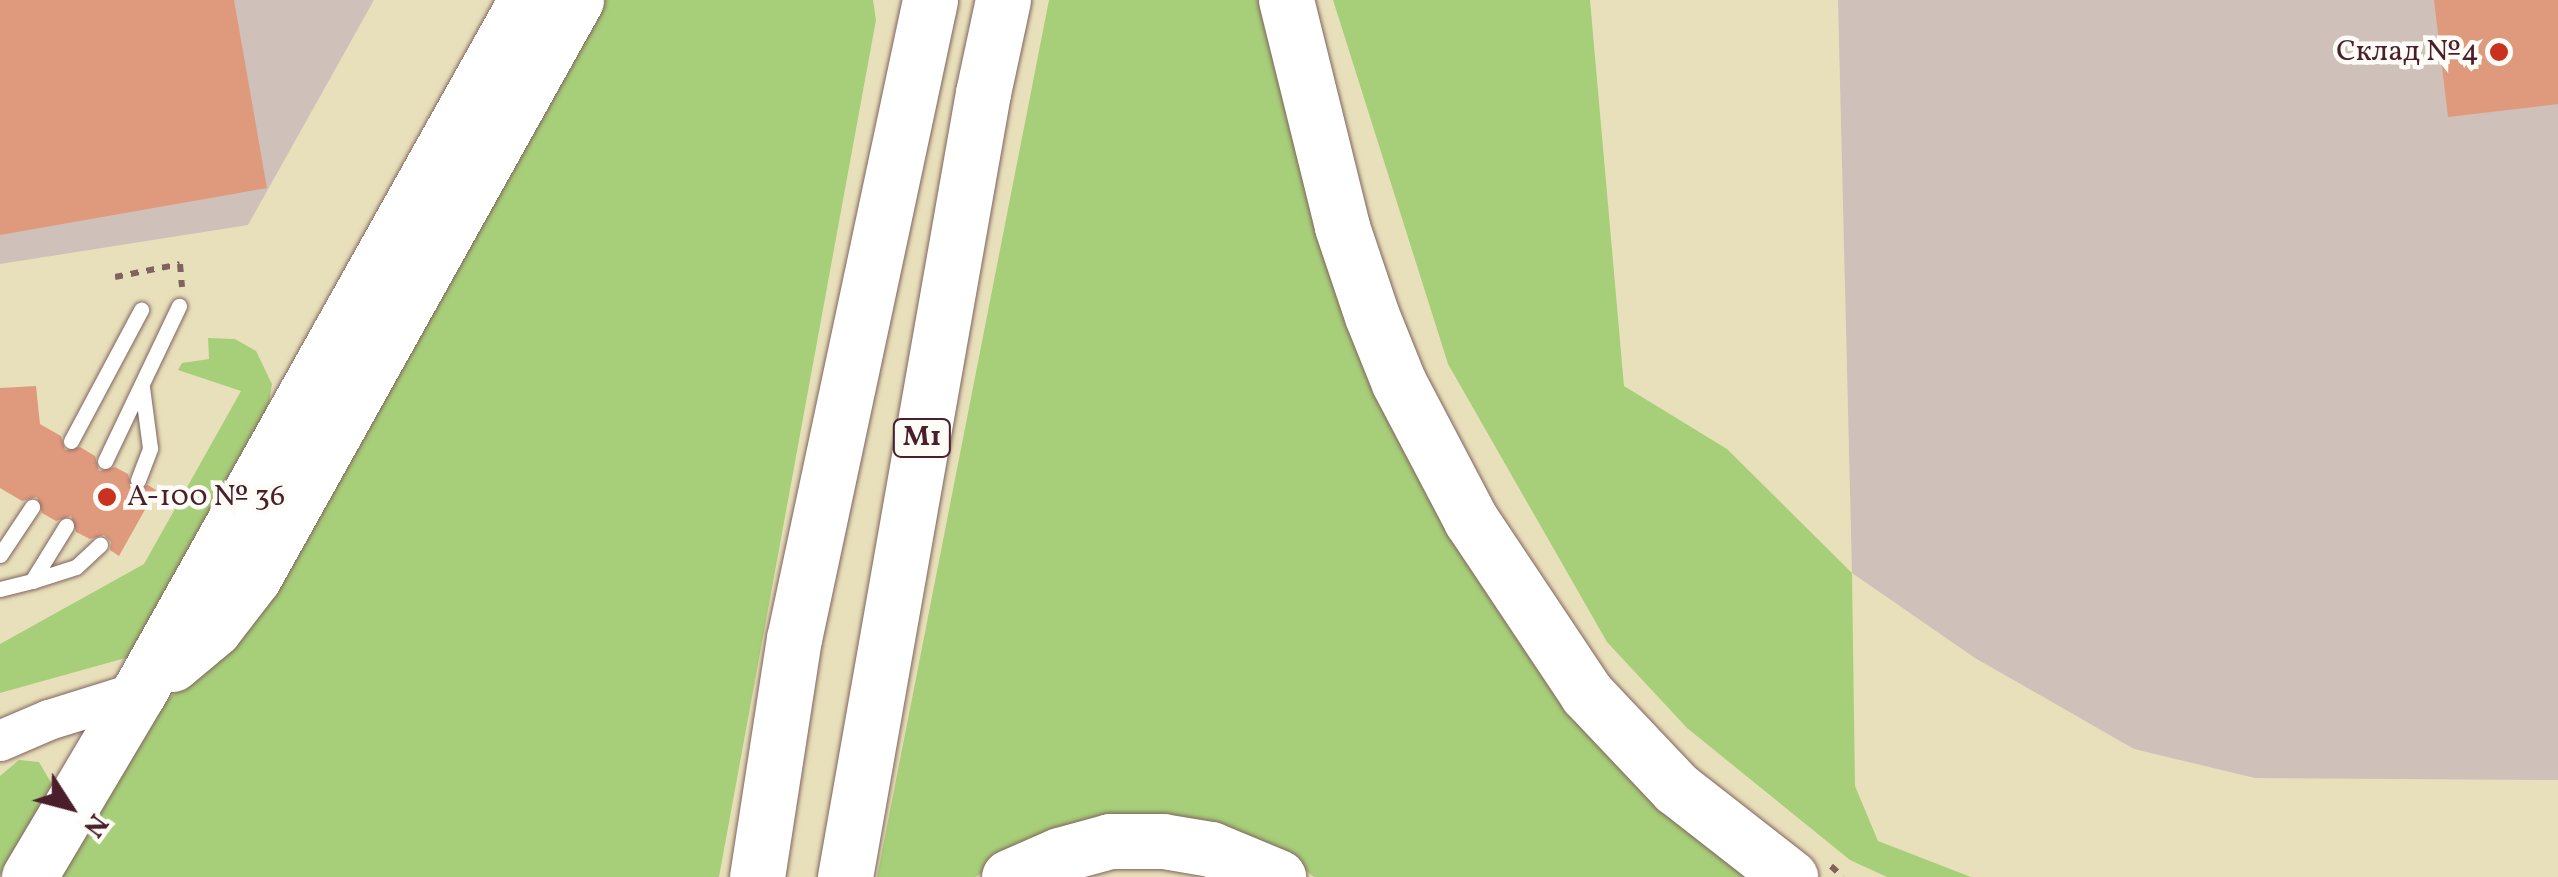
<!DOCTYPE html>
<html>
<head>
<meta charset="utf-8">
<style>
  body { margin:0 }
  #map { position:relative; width:2558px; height:877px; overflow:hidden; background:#e8e0bb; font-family:Vollkorn,serif }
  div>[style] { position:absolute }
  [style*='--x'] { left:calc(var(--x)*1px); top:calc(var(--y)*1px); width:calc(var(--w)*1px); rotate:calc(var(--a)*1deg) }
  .industrial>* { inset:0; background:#cfc0ba }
  .green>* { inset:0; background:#a7cf79 }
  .building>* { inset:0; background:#df9a7e }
  .path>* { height:6px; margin-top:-3px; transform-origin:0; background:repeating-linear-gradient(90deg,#81635d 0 8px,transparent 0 16px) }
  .roads { filter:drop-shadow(0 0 2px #81635d) drop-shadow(0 0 2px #81635d) }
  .service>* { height:15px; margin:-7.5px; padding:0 7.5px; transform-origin:7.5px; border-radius:7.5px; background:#fff }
  .tertiary>* { height:40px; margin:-20px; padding:0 20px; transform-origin:20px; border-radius:20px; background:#fff }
  .motorway>* { height:55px; margin:-27.5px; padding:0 27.5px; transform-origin:27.5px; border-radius:27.5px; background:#fff }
  .dots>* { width:28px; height:28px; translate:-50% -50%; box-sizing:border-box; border:5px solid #fdfcf7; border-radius:50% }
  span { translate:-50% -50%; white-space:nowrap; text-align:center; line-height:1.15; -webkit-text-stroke:9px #fdfcf7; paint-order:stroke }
  .shield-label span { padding:2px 8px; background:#fdfcf7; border:2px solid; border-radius:8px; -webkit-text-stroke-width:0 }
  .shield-label { font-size:28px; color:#4a1f2b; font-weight:700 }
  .poi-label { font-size:30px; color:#4a1f2b }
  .right { translate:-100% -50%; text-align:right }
  .left { translate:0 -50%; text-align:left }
  .north { position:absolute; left:20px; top:757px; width:100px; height:100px; -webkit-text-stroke:8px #fdfcf7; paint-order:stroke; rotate:126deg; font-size:28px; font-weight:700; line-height:40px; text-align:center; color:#4a1f2b }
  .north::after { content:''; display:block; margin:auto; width:35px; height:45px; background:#4a1f2b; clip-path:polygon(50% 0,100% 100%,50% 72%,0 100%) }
</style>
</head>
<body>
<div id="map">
  <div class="industrial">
    <i style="clip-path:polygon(0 0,374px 0,248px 225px,0 264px)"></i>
    <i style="clip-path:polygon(1838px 0,2558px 0,2558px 780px,2255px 778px,2134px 749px,1975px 658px,1852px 573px)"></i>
  </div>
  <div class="green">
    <i style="clip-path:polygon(601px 0,873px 0,876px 20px,719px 877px,61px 877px,158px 708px,229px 646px)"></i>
    <i style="clip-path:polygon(1049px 0,1267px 0,1435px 510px,1510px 629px,1593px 739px,1758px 877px,1314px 877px,1301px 867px,994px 865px,976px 877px,877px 877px)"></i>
    <i style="clip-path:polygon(1333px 0,1590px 0,1624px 386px,1727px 449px,1852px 573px,1855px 786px,1878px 841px,1971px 877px,1887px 877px,1850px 860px,1687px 728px,1607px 642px,1448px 364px)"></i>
    <i style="clip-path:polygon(208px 338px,235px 339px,256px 351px,272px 384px,268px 409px,129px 657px,0 693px,0 644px,144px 564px,241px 391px,178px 370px,182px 363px,209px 359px)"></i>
    <i style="clip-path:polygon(19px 760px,39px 762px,53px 786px,0 876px,0 776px)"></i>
  </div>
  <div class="building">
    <i style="clip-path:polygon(0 0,234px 0,267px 188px,0 235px)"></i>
    <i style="clip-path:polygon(2434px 0,2558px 0,2558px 104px,2448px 117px)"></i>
    <i style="clip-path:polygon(36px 386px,40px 424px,61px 436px,65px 450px,80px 447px,95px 456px,99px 471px,115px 467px,128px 474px,133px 490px,148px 485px,156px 490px,119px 556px,110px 550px,111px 542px,104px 535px,90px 539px,76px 532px,71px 516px,56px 521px,42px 513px,37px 497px,22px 501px,0 488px,0 388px)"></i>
  </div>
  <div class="path">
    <i style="--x:115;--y:277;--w:66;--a:-11.3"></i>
    <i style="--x:180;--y:264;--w:23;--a:85"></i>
    <i style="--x:1831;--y:866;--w:16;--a:43"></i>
  </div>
  <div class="roads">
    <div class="service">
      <i style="--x:71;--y:441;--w:149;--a:-61.9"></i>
      <i style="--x:105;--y:461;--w:172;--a:-64.5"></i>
      <i style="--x:138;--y:480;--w:34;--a:-69"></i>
      <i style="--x:150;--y:448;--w:62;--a:-97.5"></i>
      <i style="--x:0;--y:555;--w:58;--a:-56.3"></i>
      <i style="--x:32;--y:581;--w:46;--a:-17.7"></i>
      <i style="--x:76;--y:567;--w:33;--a:-43"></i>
      <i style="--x:0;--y:589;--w:33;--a:-14"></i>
      <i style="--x:32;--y:581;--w:65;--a:-58.3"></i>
    </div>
    <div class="tertiary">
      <i style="--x:0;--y:741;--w:53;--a:-23.2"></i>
      <i style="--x:49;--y:720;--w:94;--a:-17.3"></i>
    </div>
    <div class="motorway">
      <i style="--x:1286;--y:0;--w:234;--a:76.1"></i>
      <i style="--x:1342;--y:227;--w:94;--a:71.4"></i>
      <i style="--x:1372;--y:316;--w:72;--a:68.1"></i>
      <i style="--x:1399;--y:383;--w:155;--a:62.3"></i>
      <i style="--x:1471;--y:520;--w:209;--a:56.3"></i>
      <i style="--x:1587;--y:694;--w:129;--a:46.6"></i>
      <i style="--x:1676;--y:788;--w:145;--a:38"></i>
      <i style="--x:172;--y:664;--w:55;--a:-39.8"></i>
      <i style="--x:214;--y:629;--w:66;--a:-52.4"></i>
      <i style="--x:254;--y:577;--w:661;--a:-60.84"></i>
      <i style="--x:29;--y:877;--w:215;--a:-59.3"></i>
      <i style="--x:139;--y:692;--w:793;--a:-60.78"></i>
      <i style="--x:757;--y:877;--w:241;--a:-81.2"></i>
      <i style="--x:794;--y:639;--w:653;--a:-77.98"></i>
      <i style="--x:845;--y:877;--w:796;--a:-80.02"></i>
      <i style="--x:983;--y:93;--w:95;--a:-77.9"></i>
      <i style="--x:1009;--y:877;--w:55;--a:-23.7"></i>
      <i style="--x:1059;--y:855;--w:53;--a:-15.4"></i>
      <i style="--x:1110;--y:841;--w:53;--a:0"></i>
      <i style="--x:1163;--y:841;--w:49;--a:9.5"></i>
      <i style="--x:1211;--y:849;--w:73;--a:22.7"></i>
    </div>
  </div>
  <div class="dots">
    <i style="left:2499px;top:52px;background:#c8321e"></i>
    <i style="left:107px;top:497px;background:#c8321e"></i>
  </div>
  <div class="shield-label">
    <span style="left:922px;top:438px">М1</span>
  </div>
  <div class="poi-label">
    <span class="right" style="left:2479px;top:52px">Склад №4</span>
    <span class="left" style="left:127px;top:497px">А-100 № 36</span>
  </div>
  <div class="north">N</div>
</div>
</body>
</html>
